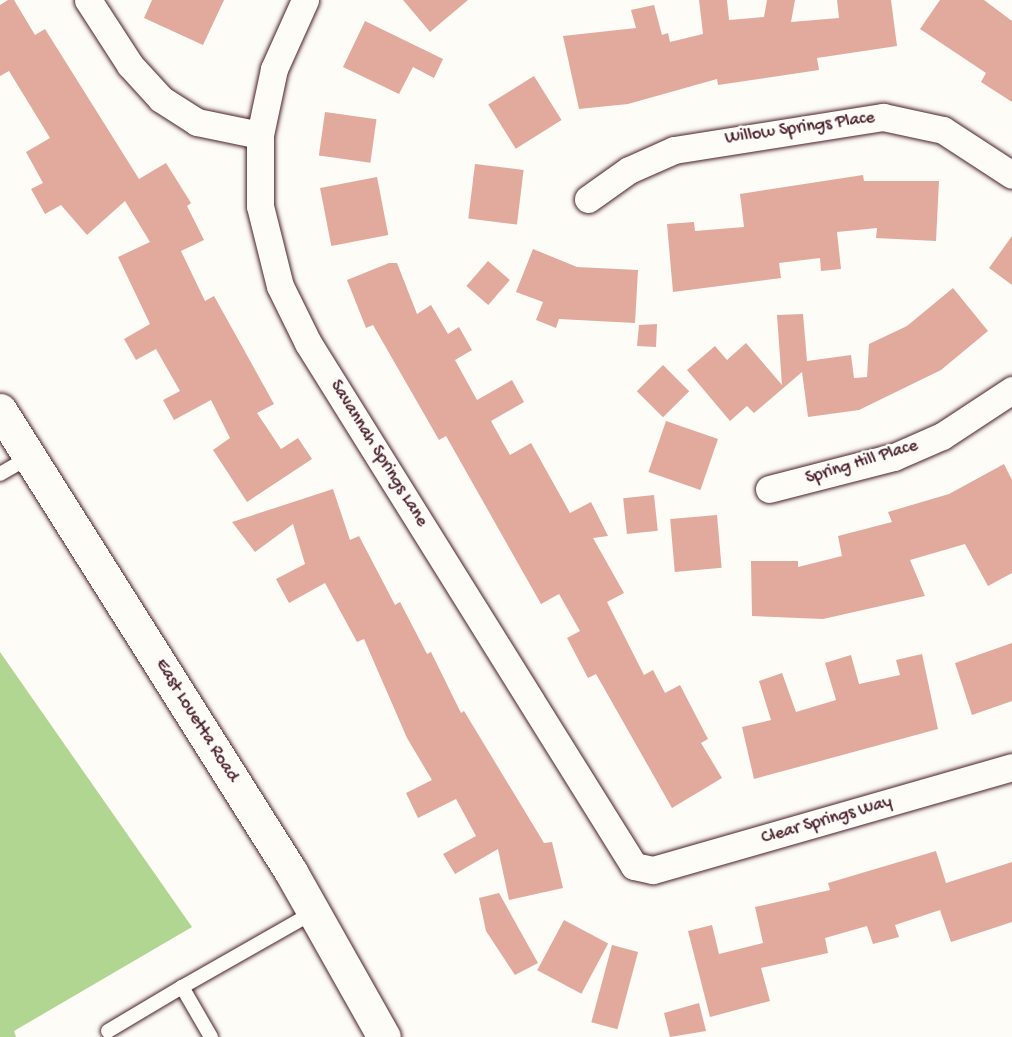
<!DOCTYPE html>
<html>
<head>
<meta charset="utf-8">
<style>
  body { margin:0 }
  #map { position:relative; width:1012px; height:1037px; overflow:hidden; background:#fdfcf7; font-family:"Gochi Hand",sans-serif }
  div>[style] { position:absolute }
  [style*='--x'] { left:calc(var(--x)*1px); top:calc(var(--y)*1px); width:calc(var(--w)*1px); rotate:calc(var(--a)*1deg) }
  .green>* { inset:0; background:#b1d692 }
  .building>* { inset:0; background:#e2a99d; transform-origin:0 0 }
  .roads { filter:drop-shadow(0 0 2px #4a1f2b) drop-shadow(0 0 2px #4a1f2b) }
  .service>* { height:14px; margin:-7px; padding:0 7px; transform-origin:7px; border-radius:7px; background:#fdfcf7 }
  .minor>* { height:27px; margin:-13.5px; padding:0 13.5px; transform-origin:13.5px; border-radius:13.5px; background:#fdfcf7 }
  .secondary>* { height:33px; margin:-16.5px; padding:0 16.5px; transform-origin:16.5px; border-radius:16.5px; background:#fdfcf7 }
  span { translate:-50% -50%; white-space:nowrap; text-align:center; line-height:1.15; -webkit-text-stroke:5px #fdfcf7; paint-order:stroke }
  .street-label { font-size:18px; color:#4a1f2b }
</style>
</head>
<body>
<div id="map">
  <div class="green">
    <i style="clip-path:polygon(0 652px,192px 927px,14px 1031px,16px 1037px,0 1037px)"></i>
  </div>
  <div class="building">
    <i style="clip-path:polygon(8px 0,14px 0,35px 35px,45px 29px,139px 179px,166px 163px,191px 203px,187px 206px,204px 240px,181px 251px,205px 301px,214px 296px,274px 404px,257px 413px,281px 449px,298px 438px,312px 459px,247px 502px,213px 450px,230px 438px,211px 400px,174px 420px,163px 400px,180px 391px,156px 349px,136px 360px,124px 339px,150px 324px,118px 257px,150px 242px,125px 201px,87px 235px,61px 205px,45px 214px,31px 189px,43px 183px,26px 152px,50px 138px,9px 71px,0 76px,0 5px)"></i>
    <i style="clip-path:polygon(152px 0,224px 0,203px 45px,144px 18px)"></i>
    <i style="clip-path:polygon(403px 0,468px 0,430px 32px)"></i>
    <i style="clip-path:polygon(699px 0,727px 0,729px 20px,764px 17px,767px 0,795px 0,791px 22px,839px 18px,837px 0,891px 0,897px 46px,817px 58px,819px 70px,718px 85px,717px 79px,628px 104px,579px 109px,563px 36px,636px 28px,631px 10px,654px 5px,662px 35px,668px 33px,670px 42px,703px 34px)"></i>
    <i style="clip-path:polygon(940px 0,984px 0,1012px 21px,1012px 102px,981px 82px,986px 73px,920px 29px)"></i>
    <i style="clip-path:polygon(365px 21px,443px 59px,434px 78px,413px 67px,399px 94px,343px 67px)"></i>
    <i style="left:534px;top:76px;width:52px;height:54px;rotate:58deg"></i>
    <i style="left:325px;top:112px;width:52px;height:44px;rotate:8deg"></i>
    <i style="left:475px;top:164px;width:49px;height:55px;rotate:7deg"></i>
    <i style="clip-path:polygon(863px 175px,864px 181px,939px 181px,936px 241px,876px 238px,877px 228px,837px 232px,841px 269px,821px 271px,820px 258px,779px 263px,781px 278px,673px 292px,667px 224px,694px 222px,695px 231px,744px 227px,740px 194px)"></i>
    <i style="left:377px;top:177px;width:59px;height:58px;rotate:79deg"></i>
    <i style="clip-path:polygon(1012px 236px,1012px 285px,989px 268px)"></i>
    <i style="clip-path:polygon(533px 249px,577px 267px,638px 270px,635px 323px,559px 319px,556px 328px,536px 320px,543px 302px,516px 292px)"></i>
    <i style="left:488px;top:261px;width:29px;height:33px;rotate:41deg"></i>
    <i style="clip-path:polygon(389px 263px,397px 263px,417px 314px,431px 305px,448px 334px,459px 327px,472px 350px,455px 360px,477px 400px,512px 380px,524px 402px,491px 421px,510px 455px,531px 443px,570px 513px,591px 502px,608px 536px,593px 538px,624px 593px,607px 602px,644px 675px,653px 670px,665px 693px,680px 685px,708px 739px,701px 743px,722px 778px,672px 808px,596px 674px,588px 678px,567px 638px,580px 631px,559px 594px,541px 604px,446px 436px,439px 440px,373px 325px,366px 328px,347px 280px)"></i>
    <i style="clip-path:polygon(953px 288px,988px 331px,941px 370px,859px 410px,808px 417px,802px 372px,754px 413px,747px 406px,730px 421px,687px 370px,715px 346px,727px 360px,746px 343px,782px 385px,777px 315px,803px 314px,807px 361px,851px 355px,854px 378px,867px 377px,869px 344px,907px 326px)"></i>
    <i style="clip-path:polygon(657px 324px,656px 347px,637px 346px,639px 325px)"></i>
    <i style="left:663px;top:365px;width:37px;height:37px;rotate:45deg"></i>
    <i style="left:666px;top:421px;width:55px;height:54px;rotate:19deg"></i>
    <i style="clip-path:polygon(1004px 464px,1012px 480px,1012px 573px,988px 586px,965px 544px,910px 560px,925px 596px,823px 619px,752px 616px,751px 561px,798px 561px,798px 567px,842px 556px,838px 536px,892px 522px,888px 512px,949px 494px)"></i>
    <i style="clip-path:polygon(333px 489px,350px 540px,359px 536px,395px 605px,400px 602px,427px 654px,431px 652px,461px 713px,464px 711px,544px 843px,552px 842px,563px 888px,509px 900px,498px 849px,455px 874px,443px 854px,476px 836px,456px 799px,418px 818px,406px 793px,432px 780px,407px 738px,364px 639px,357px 642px,325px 583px,289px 603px,276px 579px,305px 564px,293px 524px,255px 552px,232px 522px)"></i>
    <i style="left:654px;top:495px;width:36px;height:31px;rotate:84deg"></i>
    <i style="left:717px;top:515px;width:53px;height:47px;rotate:85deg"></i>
    <i style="clip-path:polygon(1012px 643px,1012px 701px,972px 715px,955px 663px)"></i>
    <i style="clip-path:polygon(922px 654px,938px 729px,754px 779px,742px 727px,771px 720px,759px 681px,782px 673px,796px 712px,836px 700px,825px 663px,851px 655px,859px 684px,900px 675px,896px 660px)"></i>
    <i style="clip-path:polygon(936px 851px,946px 883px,1012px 862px,1012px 922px,951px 942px,940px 910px,895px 925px,899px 937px,873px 944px,867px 926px,825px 938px,828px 953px,761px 968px,770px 1001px,710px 1017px,688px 931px,712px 925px,719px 954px,763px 943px,755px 907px,830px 890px,828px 883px)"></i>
    <i style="clip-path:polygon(499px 893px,538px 963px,515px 975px,486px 931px,479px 898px)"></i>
    <i style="left:564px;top:920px;width:50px;height:57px;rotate:28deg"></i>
    <i style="left:612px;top:945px;width:27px;height:80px;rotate:15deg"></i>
    <i style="clip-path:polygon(699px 1003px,706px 1031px,670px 1037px,664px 1013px)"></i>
  </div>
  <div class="roads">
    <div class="service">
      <i style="--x:0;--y:474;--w:34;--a:-30"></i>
      <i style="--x:108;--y:1031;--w:86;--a:-30.7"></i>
      <i style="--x:211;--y:1037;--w:58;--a:-120.1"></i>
      <i style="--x:182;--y:987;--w:152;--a:-29.6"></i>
    </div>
    <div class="minor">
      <i style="--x:88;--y:0;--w:77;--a:57.1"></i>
      <i style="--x:130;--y:65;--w:46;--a:47.6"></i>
      <i style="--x:161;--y:99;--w:43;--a:32.6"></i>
      <i style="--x:197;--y:122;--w:64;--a:11.7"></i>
      <i style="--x:305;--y:0;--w:76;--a:114.2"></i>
      <i style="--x:274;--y:69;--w:67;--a:102"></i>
      <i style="--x:260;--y:135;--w:71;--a:90"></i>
      <i style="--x:260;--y:206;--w:82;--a:76"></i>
      <i style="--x:280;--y:286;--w:64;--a:63.8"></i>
      <i style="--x:308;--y:343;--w:616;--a:58.06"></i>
      <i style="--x:634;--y:866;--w:19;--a:12"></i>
      <i style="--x:653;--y:870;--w:373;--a:-16"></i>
      <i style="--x:588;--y:199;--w:50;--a:-35.3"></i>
      <i style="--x:629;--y:170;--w:49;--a:-24"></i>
      <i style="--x:674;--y:150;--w:212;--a:-9"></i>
      <i style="--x:883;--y:117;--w:61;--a:12.2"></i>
      <i style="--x:943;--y:130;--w:82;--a:33.1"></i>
      <i style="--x:769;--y:489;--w:129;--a:-14.4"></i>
      <i style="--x:894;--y:457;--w:52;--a:-23.6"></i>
      <i style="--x:942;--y:436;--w:84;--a:-33.3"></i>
    </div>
    <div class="secondary">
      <i style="--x:0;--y:410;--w:546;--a:57.79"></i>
      <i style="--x:291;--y:872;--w:189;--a:60.6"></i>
    </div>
  </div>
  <div class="street-label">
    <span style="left:800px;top:129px;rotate:-8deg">Willow Springs Place</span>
    <span style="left:378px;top:454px;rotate:58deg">Savannah Springs Lane</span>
    <span style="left:862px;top:463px;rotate:-17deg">Spring Hill Place</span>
    <span style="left:196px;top:721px;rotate:58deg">East Louetta Road</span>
    <span style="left:827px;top:821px;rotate:-16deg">Clear Springs Way</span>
  </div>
</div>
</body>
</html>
